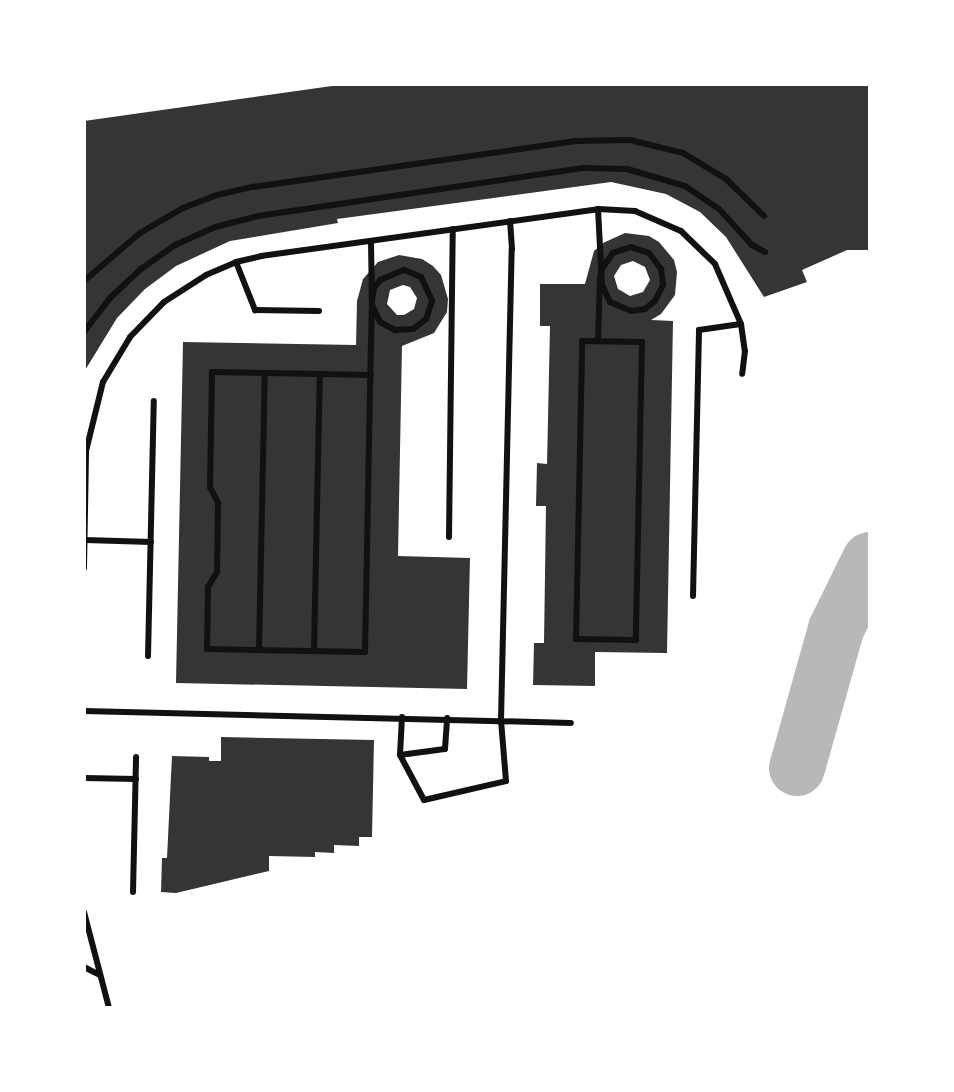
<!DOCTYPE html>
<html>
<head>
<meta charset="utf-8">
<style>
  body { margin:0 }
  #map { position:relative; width:954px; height:1092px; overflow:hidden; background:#fff; font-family:Cabin,sans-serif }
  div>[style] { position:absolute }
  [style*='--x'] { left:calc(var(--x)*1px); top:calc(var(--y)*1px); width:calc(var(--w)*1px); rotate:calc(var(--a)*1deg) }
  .taxiway>* { height:56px; margin:-28px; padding:0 28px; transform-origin:28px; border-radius:28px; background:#b8b8b8 }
  .building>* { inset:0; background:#353535 }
  .service>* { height:6px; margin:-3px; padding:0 3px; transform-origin:3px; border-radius:3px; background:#111 }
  span { translate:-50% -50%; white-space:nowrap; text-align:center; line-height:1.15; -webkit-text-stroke:6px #fff; paint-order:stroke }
  .frame { position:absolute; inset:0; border:86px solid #fff; pointer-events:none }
</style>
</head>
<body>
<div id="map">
  <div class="taxiway">
    <i style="--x:797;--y:768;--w:144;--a:-74.3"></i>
    <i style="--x:836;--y:629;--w:77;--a:-63.8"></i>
  </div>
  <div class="building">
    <i style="clip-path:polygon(346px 84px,870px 84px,870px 250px,847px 250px,802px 270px,807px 282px,764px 297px,726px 237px,700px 212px,666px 194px,611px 182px,337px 219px,338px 223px,230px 241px,176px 266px,145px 289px,117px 318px,84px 372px,84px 121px)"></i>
    <i style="clip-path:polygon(evenodd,625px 233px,649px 236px,659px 242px,674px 260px,677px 272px,675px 295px,661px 314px,651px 320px,673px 321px,667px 653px,595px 652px,595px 686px,533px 685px,534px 643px,544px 643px,546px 506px,536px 506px,537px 463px,547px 464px,550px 326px,540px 326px,540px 284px,585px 284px,594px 251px,603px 243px,625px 233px,633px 261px,645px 267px,650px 280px,643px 292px,630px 296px,618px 289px,614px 276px,621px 265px,633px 261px)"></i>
    <i style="clip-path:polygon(evenodd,399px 255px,422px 259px,433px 266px,441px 275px,448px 299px,447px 312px,434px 333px,402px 346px,398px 556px,470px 558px,467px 689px,176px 683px,183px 342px,356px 345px,357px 301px,363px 279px,378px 262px,399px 255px,403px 285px,410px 287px,417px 298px,414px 309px,404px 315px,397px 315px,387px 304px,390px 290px,403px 285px)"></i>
    <i style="clip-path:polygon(221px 737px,374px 740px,372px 837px,359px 837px,359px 846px,334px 845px,334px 853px,315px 852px,315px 857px,269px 856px,269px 871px,176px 893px,161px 892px,162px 858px,167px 858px,172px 756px,209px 757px,209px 761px,221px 761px)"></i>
  </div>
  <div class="service">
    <i style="--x:598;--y:209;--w:76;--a:87"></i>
    <i style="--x:602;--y:285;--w:19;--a:65"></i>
    <i style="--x:610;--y:302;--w:23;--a:23"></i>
    <i style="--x:631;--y:311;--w:14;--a:-8"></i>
    <i style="--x:645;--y:309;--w:13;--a:-39"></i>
    <i style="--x:655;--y:301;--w:18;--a:-63"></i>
    <i style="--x:663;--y:285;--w:16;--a:-97"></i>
    <i style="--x:661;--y:269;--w:20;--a:-127"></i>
    <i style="--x:649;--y:253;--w:19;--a:-162"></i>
    <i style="--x:631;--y:247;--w:19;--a:162"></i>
    <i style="--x:613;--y:253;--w:19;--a:125"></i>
    <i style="--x:602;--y:269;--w:8;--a:104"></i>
    <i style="--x:600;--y:277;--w:64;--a:91.8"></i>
    <i style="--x:236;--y:262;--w:52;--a:68.4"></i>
    <i style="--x:255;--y:310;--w:64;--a:0.9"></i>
    <i style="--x:84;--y:281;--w:74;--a:-40.6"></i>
    <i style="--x:140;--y:233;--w:50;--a:-30.2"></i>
    <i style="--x:183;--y:208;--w:36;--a:-21"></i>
    <i style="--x:217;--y:195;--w:37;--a:-13"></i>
    <i style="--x:253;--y:187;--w:326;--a:-8.1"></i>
    <i style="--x:576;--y:141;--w:54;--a:-1.1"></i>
    <i style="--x:630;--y:140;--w:55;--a:13.8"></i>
    <i style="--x:683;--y:153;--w:50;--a:31.2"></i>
    <i style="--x:726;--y:179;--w:53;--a:44.2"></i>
    <i style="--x:84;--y:332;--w:43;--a:-52.6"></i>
    <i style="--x:110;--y:298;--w:42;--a:-43.1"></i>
    <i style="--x:141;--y:269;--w:42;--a:-35.2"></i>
    <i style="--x:175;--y:245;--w:44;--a:-24.2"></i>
    <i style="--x:215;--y:227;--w:44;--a:-14.3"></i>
    <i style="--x:258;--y:216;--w:330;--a:-8.4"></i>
    <i style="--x:584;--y:168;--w:43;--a:1.3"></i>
    <i style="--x:627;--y:169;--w:60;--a:16.3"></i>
    <i style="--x:685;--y:186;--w:41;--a:34.1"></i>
    <i style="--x:719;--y:209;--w:49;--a:47.5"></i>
    <i style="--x:752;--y:245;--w:15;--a:28"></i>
    <i style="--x:582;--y:341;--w:60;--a:1"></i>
    <i style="--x:642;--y:342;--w:298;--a:91.2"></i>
    <i style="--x:636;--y:640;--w:60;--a:-179"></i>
    <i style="--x:576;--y:639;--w:298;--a:-88.8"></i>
    <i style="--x:371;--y:375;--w:159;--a:-178.9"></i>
    <i style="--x:212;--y:372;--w:115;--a:91"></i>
    <i style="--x:210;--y:487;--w:18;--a:63"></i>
    <i style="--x:218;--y:503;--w:69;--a:90.8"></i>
    <i style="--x:217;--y:572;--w:17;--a:121"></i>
    <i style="--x:208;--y:587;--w:62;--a:90.9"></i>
    <i style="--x:207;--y:649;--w:158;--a:1.1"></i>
    <i style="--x:365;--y:652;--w:307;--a:-88.9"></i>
    <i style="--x:371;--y:345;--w:45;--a:-88.7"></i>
    <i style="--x:372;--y:300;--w:12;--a:-81"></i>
    <i style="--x:374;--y:288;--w:10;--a:-53"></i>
    <i style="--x:380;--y:280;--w:26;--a:-23"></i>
    <i style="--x:404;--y:270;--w:18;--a:22"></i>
    <i style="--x:421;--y:277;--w:26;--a:65"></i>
    <i style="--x:432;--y:301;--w:19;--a:108"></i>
    <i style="--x:426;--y:319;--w:16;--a:142"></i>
    <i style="--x:413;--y:329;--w:18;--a:177"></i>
    <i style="--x:395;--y:330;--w:17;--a:-152"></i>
    <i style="--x:380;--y:322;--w:19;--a:-115"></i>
    <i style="--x:372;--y:305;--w:64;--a:-90.9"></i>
    <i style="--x:449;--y:537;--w:308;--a:-89.3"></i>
    <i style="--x:85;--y:540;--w:66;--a:1.7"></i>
    <i style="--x:84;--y:568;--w:117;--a:-89"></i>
    <i style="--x:86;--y:451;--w:71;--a:-76.2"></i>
    <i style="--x:103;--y:382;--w:52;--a:-59"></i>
    <i style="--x:130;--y:337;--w:49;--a:-45.8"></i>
    <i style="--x:164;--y:302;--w:50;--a:-32.7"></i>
    <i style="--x:206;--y:275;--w:33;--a:-23"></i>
    <i style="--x:236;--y:262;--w:26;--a:-13"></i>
    <i style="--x:261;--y:256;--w:340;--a:-7.9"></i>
    <i style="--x:598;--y:209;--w:37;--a:3"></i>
    <i style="--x:635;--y:211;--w:50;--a:23.5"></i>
    <i style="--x:681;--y:231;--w:47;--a:44.1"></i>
    <i style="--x:715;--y:264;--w:65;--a:66.6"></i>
    <i style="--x:741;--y:324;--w:27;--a:82"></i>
    <i style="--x:745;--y:351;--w:23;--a:97"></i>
    <i style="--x:693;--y:596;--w:266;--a:-88.7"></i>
    <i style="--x:699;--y:330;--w:42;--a:-8.1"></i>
    <i style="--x:259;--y:650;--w:277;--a:-88.8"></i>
    <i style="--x:314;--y:651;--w:277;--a:-88.8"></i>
    <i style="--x:148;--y:656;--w:255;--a:-88.7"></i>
    <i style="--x:84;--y:711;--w:487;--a:1.4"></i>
    <i style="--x:402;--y:717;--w:38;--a:93"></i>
    <i style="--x:400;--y:755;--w:51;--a:61.9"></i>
    <i style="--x:424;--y:800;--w:84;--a:-13"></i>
    <i style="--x:506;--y:781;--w:61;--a:-94.7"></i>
    <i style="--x:501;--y:720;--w:471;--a:-88.7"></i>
    <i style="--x:512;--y:249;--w:28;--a:-94"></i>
    <i style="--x:400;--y:755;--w:45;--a:-7.6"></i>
    <i style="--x:445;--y:749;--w:31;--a:-86"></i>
    <i style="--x:84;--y:778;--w:52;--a:1.1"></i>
    <i style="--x:133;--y:892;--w:135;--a:-88.7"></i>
    <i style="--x:84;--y:912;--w:99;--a:75.4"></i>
    <i style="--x:84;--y:967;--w:18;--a:27"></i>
  </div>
  <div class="frame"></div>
</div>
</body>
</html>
